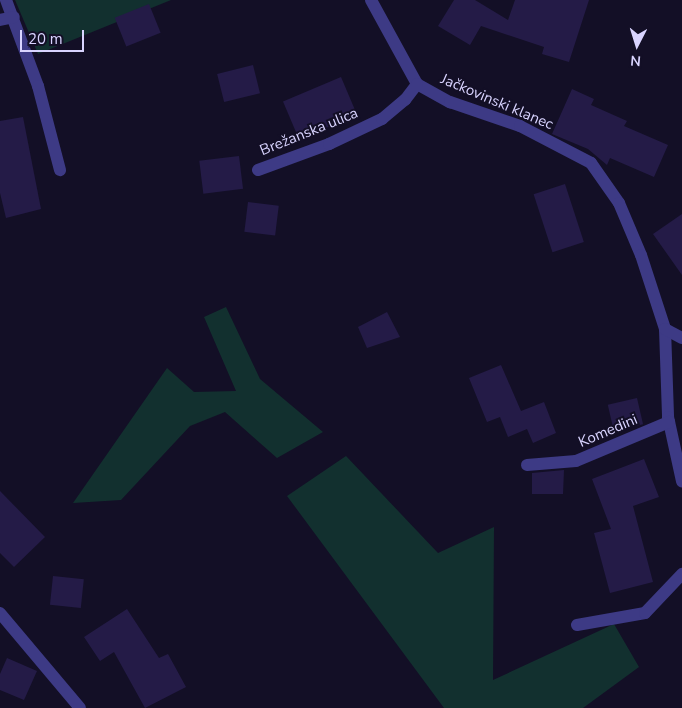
<!DOCTYPE html>
<html>
<head>
<meta charset="utf-8">
<style>
  body { margin:0 }
  #map { position:relative; width:682px; height:708px; overflow:hidden; background:#130f26; font-family:"Nunito Sans",sans-serif }
  div>[style] { position:absolute }
  [style*='--x'] { left:calc(var(--x)*1px); top:calc(var(--y)*1px); width:calc(var(--w)*1px); rotate:calc(var(--a)*1deg) }
  .green>* { inset:0; background:#12302f }
  .building>* { inset:0; background:#241b47; transform-origin:0 0 }
  .street>* { height:12px; margin:-6px; padding:0 6px; transform-origin:6px; border-radius:6px; background:#3d3a85 }
  span { translate:-50% -50%; white-space:nowrap; text-align:center; line-height:1.15; -webkit-text-stroke:4px #130f26; paint-order:stroke }
  .street-label { font-size:15px; color:#d9d4ff }
  .north { position:absolute; left:612px; top:20px; width:50px; height:50px; -webkit-text-stroke:4px #130f26; paint-order:stroke; rotate:185deg; font-size:14px; font-weight:700; line-height:20px; text-align:center; color:#d9d4ff }
  .north::after { content:''; display:block; margin:auto; width:18px; height:22px; background:#d9d4ff; clip-path:polygon(50% 0,100% 100%,50% 72%,0 100%) }
  .scale { position:absolute; left:20px; top:30px; width:64px; height:22px; box-sizing:border-box; border:2px solid #d9d4ff; border-top:0; padding-left:6px; font-size:15px; line-height:18px; white-space:nowrap; color:#d9d4ff; -webkit-text-stroke:4px #130f26; paint-order:stroke }
</style>
</head>
<body>
<div id="map">
  <div class="green">
    <i style="clip-path:polygon(15px 0,171px 0,38px 54px)"></i>
    <i style="clip-path:polygon(226px 307px,260px 379px,323px 432px,277px 458px,225px 412px,190px 426px,121px 500px,73px 503px,167px 368px,194px 392px,236px 391px,204px 317px)"></i>
    <i style="clip-path:polygon(346px 456px,438px 553px,494px 527px,493px 680px,614px 624px,639px 667px,583px 708px,444px 708px,287px 496px)"></i>
  </div>
  <div class="building">
    <i style="clip-path:polygon(454px 0,475px 0,508px 20px,515px 0,589px 0,569px 62px,542px 54px,544px 47px,481px 26px,470px 45px,438px 26px)"></i>
    <i style="left:149px;top:4px;width:31px;height:37px;rotate:68deg"></i>
    <i style="left:253px;top:65px;width:29px;height:37px;rotate:76deg"></i>
    <i style="left:341px;top:77px;width:41px;height:63px;rotate:67deg"></i>
    <i style="clip-path:polygon(572px 89px,594px 99px,591px 105px,627px 121px,624px 126px,668px 145px,654px 177px,610px 158px,607px 165px,588px 149px,552px 134px)"></i>
    <i style="clip-path:polygon(23px 117px,41px 209px,6px 218px,0 193px,0 121px)"></i>
    <i style="left:239px;top:156px;width:33px;height:40px;rotate:83deg"></i>
    <i style="left:565px;top:184px;width:61px;height:33px;rotate:72deg"></i>
    <i style="left:248px;top:202px;width:31px;height:30px;rotate:7deg"></i>
    <i style="clip-path:polygon(682px 214px,682px 275px,653px 234px)"></i>
    <i style="clip-path:polygon(387px 312px,400px 337px,367px 348px,358px 327px)"></i>
    <i style="clip-path:polygon(501px 365px,521px 411px,544px 402px,556px 433px,533px 443px,527px 429px,508px 437px,500px 417px,487px 422px,469px 378px)"></i>
    <i style="left:637px;top:398px;width:27px;height:30px;rotate:77deg"></i>
    <i style="clip-path:polygon(644px 459px,659px 497px,633px 506px,653px 582px,610px 593px,594px 533px,611px 529px,592px 479px)"></i>
    <i style="clip-path:polygon(564px 470px,563px 494px,532px 494px,532px 473px)"></i>
    <i style="clip-path:polygon(0 491px,45px 537px,14px 567px,0 553px)"></i>
    <i style="left:53px;top:576px;width:31px;height:29px;rotate:6deg"></i>
    <i style="clip-path:polygon(127px 609px,159px 658px,168px 654px,186px 687px,145px 708px,114px 652px,100px 661px,84px 637px)"></i>
    <i style="clip-path:polygon(7px 658px,37px 671px,24px 700px,0 690px,0 674px)"></i>
  </div>
  <div class="street">
    <i style="--x:6;--y:0;--w:92;--a:69.6"></i>
    <i style="--x:38;--y:86;--w:87;--a:75.3"></i>
    <i style="--x:371;--y:0;--w:96;--a:61.3"></i>
    <i style="--x:417;--y:84;--w:38;--a:29"></i>
    <i style="--x:450;--y:102;--w:74;--a:18.9"></i>
    <i style="--x:520;--y:126;--w:80;--a:27.5"></i>
    <i style="--x:591;--y:163;--w:49;--a:55"></i>
    <i style="--x:619;--y:203;--w:56;--a:67.1"></i>
    <i style="--x:641;--y:255;--w:78;--a:72"></i>
    <i style="--x:665;--y:329;--w:88;--a:88"></i>
    <i style="--x:668;--y:417;--w:66;--a:77.7"></i>
    <i style="--x:0;--y:20;--w:14;--a:-12"></i>
    <i style="--x:258;--y:170;--w:76;--a:-20.1"></i>
    <i style="--x:329;--y:144;--w:59;--a:-25.3"></i>
    <i style="--x:382;--y:119;--w:30;--a:-40"></i>
    <i style="--x:405;--y:100;--w:20;--a:-53"></i>
    <i style="--x:665;--y:329;--w:19;--a:28"></i>
    <i style="--x:527;--y:465;--w:49;--a:-4.7"></i>
    <i style="--x:576;--y:461;--w:101;--a:-22.8"></i>
    <i style="--x:0;--y:613;--w:124;--a:49.9"></i>
    <i style="--x:577;--y:625;--w:69;--a:-10"></i>
    <i style="--x:645;--y:613;--w:54;--a:-46.5"></i>
  </div>
  <div class="street-label">
    <span style="left:497px;top:102px;rotate:23deg">Jačkovinski klanec</span>
    <span style="left:309px;top:132px;rotate:-22deg">Brežanska ulica</span>
    <span style="left:608px;top:431px;rotate:-23deg">Komedini</span>
  </div>
  <div class="north">N</div>
  <div class="scale">20 m</div>
</div>
</body>
</html>
